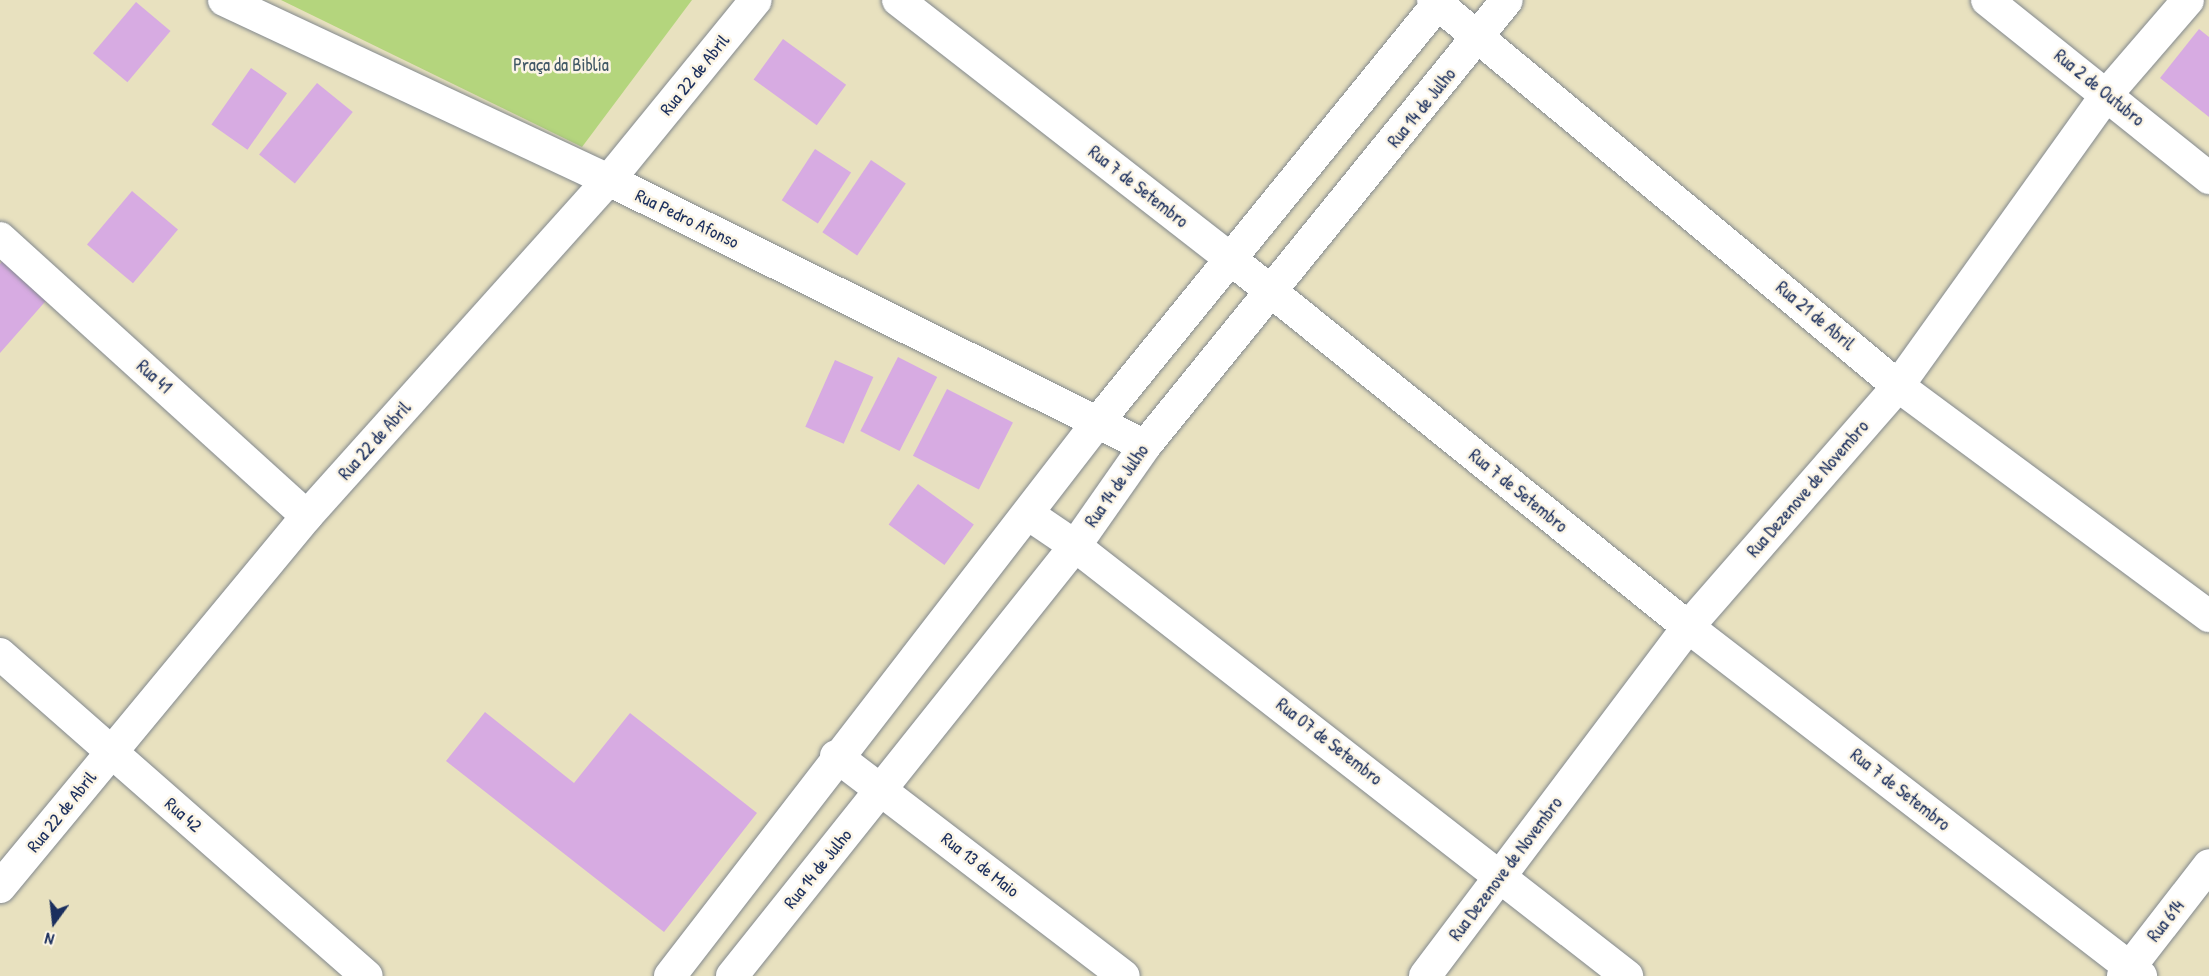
<!DOCTYPE html>
<html>
<head>
<meta charset="utf-8">
<style>
  body { margin:0 }
  #map { position:relative; width:2209px; height:976px; overflow:hidden; background:#e8e1bf; font-family:"Patrick Hand",sans-serif }
  div>[style] { position:absolute }
  [style*='--x'] { left:calc(var(--x)*1px); top:calc(var(--y)*1px); width:calc(var(--w)*1px); rotate:calc(var(--a)*1deg) }
  .green>* { inset:0; background:#b4d57d }
  .building>* { inset:0; background:#d7abe2; transform-origin:0 0 }
  .roads { filter:drop-shadow(0 0 2px #82888e) drop-shadow(0 0 2px #82888e) }
  .minor>* { height:32px; margin:-16px; padding:0 16px; transform-origin:16px; border-radius:16px; background:#fff }
  span { translate:-50% -50%; white-space:nowrap; text-align:center; line-height:1.15; -webkit-text-stroke:5px #fcf5e5; paint-order:stroke }
  .park-label { font-size:18px; color:#415866 }
  .street-label { font-size:18px; color:#1b2f5e }
  .north { position:absolute; left:24px; top:892px; width:60px; height:60px; -webkit-text-stroke:4px #fcf5e5; paint-order:stroke; rotate:195deg; font-size:16px; font-weight:700; line-height:24px; text-align:center; color:#1b2f5e }
  .north::after { content:''; display:block; margin:auto; width:21px; height:27px; background:#1b2f5e; clip-path:polygon(50% 0,100% 100%,50% 72%,0 100%) }
</style>
</head>
<body>
<div id="map">
  <div class="green">
    <i style="clip-path:polygon(281px 0,692px 0,582px 147px)"></i>
  </div>
  <div class="building">
    <i style="left:136px;top:2px;width:45px;height:67px;rotate:40deg"></i>
    <i style="clip-path:polygon(2199px 29px,2209px 37px,2209px 117px,2160px 78px)"></i>
    <i style="left:783px;top:39px;width:78px;height:50px;rotate:36deg"></i>
    <i style="left:251px;top:68px;width:44px;height:69px;rotate:35deg"></i>
    <i style="left:317px;top:83px;width:46px;height:92px;rotate:39deg"></i>
    <i style="left:815px;top:149px;width:43px;height:61px;rotate:33deg"></i>
    <i style="left:871px;top:160px;width:42px;height:87px;rotate:34deg"></i>
    <i style="left:132px;top:191px;width:60px;height:70px;rotate:40deg"></i>
    <i style="clip-path:polygon(6px 257px,51px 295px,0 353px,0 264px)"></i>
    <i style="left:898px;top:357px;width:44px;height:83px;rotate:27deg"></i>
    <i style="left:835px;top:360px;width:42px;height:73px;rotate:24deg"></i>
    <i style="left:947px;top:389px;width:74px;height:75px;rotate:27deg"></i>
    <i style="left:918px;top:484px;width:69px;height:50px;rotate:36deg"></i>
    <i style="clip-path:polygon(485px 712px,574px 783px,630px 713px,757px 813px,664px 932px,446px 761px)"></i>
  </div>
  <div class="roads">
    <div class="minor">
      <i style="--x:224;--y:0;--w:425;--a:25.1"></i>
      <i style="--x:609;--y:180;--w:598;--a:26.39"></i>
      <i style="--x:898;--y:0;--w:423;--a:37.9"></i>
      <i style="--x:1232;--y:260;--w:585;--a:38.83"></i>
      <i style="--x:1688;--y:627;--w:572;--a:37.61"></i>
      <i style="--x:1433;--y:0;--w:604;--a:39.7"></i>
      <i style="--x:1898;--y:386;--w:387;--a:36.5"></i>
      <i style="--x:1987;--y:0;--w:285;--a:38.7"></i>
      <i style="--x:0;--y:238;--w:414;--a:42.2"></i>
      <i style="--x:1028;--y:514;--w:57;--a:34.2"></i>
      <i style="--x:1075;--y:546;--w:700;--a:37.92"></i>
      <i style="--x:0;--y:654;--w:488;--a:41.3"></i>
      <i style="--x:836;--y:756;--w:362;--a:37.4"></i>
      <i style="--x:0;--y:887;--w:482;--a:-50.4"></i>
      <i style="--x:307;--y:516;--w:452;--a:-48.1"></i>
      <i style="--x:609;--y:180;--w:232;--a:-50.8"></i>
      <i style="--x:670;--y:976;--w:699;--a:-52.33"></i>
      <i style="--x:1097;--y:423;--w:545;--a:-50.88"></i>
      <i style="--x:732;--y:976;--w:550;--a:-51.42"></i>
      <i style="--x:1075;--y:546;--w:122;--a:-55"></i>
      <i style="--x:1145;--y:446;--w:574;--a:-50.94"></i>
      <i style="--x:1425;--y:976;--w:437;--a:-53"></i>
      <i style="--x:1688;--y:627;--w:320;--a:-48.9"></i>
      <i style="--x:1898;--y:386;--w:359;--a:-54.4"></i>
      <i style="--x:2107;--y:94;--w:124;--a:-49.2"></i>
      <i style="--x:2123;--y:976;--w:140;--a:-52.2"></i>
    </div>
  </div>
  <div class="park-label">
    <span style="left:561px;top:65px">Praça da Biblía</span>
  </div>
  <div class="street-label">
    <span style="left:695px;top:75px;rotate:-51deg">Rua 22 de Abril</span>
    <span style="left:2099px;top:88px;rotate:39deg">Rua 2 de Outubro</span>
    <span style="left:1422px;top:108px;rotate:-51deg">Rua 14 de Julho</span>
    <span style="left:1138px;top:187px;rotate:38deg">Rua 7 de Setembro</span>
    <span style="left:687px;top:219px;rotate:26deg">Rua Pedro Afonso</span>
    <span style="left:1815px;top:316px;rotate:40deg">Rua 21 de Abril</span>
    <span style="left:154px;top:377px;rotate:42deg">Rua 41</span>
    <span style="left:375px;top:441px;rotate:-48deg">Rua 22 de Abril</span>
    <span style="left:1117px;top:486px;rotate:-55deg">Rua 14 de Julho</span>
    <span style="left:1808px;top:489px;rotate:-49deg">Rua Dezenove de Novembro</span>
    <span style="left:1518px;top:491px;rotate:39deg">Rua 7 de Setembro</span>
    <span style="left:1329px;top:742px;rotate:38deg">Rua 07 de Setembro</span>
    <span style="left:1900px;top:790px;rotate:38deg">Rua 7 de Setembro</span>
    <span style="left:62px;top:812px;rotate:-51deg">Rua 22 de Abril</span>
    <span style="left:183px;top:815px;rotate:41deg">Rua 42</span>
    <span style="left:980px;top:865px;rotate:38deg">Rua 13 de Maio</span>
    <span style="left:818px;top:869px;rotate:-51deg">Rua 14 de Julho</span>
    <span style="left:1506px;top:869px;rotate:-53deg">Rua Dezenove de Novembro</span>
    <span style="left:2166px;top:921px;rotate:-52deg">Rua 614</span>
  </div>
  <div class="north">N</div>
</div>
</body>
</html>
